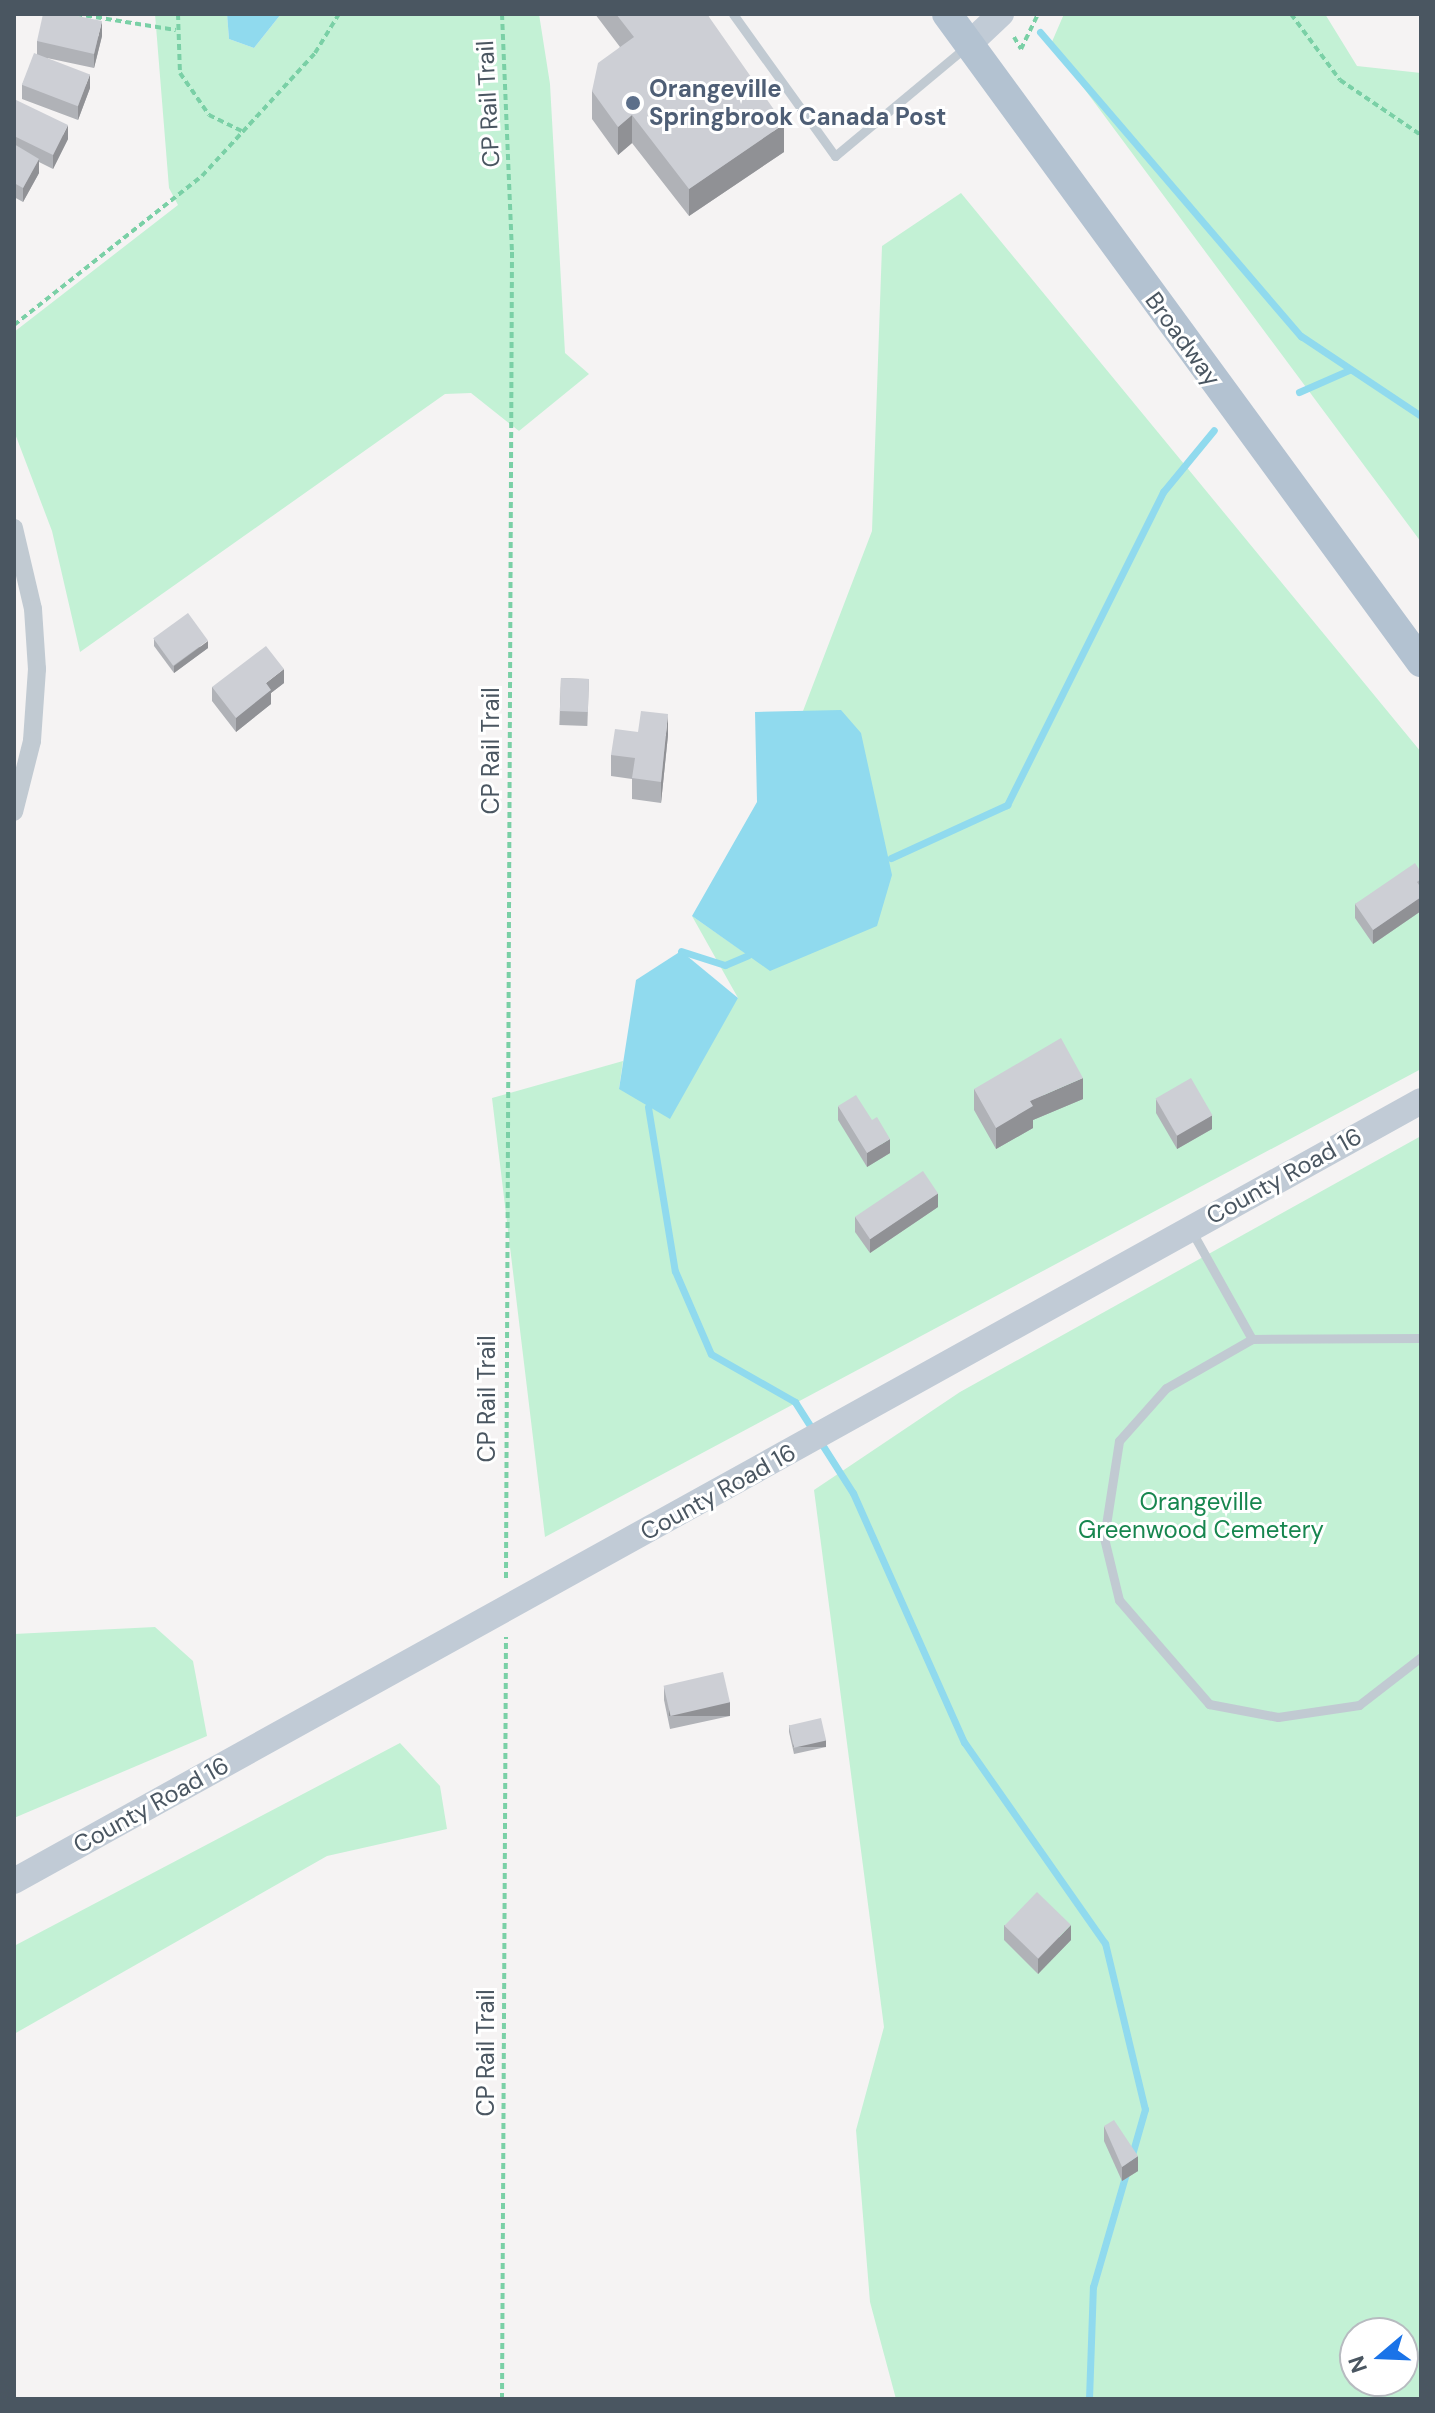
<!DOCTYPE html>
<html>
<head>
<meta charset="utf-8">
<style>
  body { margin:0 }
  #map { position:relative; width:1435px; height:2413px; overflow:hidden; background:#f5f3f3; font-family:"DM Sans",sans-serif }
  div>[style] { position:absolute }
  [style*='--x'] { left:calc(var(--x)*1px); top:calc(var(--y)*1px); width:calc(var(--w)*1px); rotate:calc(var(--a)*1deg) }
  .green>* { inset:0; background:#c3f1d5 }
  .water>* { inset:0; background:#90daee }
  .stream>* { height:7px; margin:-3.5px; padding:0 3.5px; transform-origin:3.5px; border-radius:3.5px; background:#90daee }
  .path>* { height:4px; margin-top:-2px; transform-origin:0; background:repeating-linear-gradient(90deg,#7ad0a6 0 6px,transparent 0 10px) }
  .lane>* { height:9px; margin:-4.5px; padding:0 4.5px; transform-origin:4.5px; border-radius:4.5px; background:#c1cad2 }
  .street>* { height:18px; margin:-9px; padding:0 9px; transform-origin:9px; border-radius:9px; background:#c1cad2 }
  .secondary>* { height:26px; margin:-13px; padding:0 13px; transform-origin:13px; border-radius:13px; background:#c1cbd6 }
  .primary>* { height:30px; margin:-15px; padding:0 15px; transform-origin:15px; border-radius:15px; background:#b3c2d1 }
  .wall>* { inset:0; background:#b0b2b7; transform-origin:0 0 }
  .shaded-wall>* { inset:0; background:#909195; transform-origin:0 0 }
  .building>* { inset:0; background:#cdcfd5; transform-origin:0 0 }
  .dots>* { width:22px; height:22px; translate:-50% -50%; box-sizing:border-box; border:4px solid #fff; border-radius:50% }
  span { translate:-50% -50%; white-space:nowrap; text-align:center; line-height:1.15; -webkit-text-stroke:6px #fff; paint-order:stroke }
  .service-label { font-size:24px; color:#4e5e75; font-weight:700 }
  .left { translate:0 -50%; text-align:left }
  .street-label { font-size:24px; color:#4a5661 }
  .park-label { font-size:24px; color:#17864f }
  .frame { position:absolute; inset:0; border:16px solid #4a5661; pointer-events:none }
  .north { position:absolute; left:1339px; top:2317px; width:80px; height:80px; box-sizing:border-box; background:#fff; border:2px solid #b7bbc0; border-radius:50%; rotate:251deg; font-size:22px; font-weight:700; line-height:32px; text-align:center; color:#4a5661 }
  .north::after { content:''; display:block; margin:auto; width:28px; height:36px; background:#1a73e8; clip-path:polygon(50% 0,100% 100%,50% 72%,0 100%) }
</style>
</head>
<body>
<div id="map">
  <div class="green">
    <i style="clip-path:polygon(155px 14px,227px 14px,229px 39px,254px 48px,281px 14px,539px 14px,550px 84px,565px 353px,589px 374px,519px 431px,471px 393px,445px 394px,80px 652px,52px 531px,14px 431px,14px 332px,178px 205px,169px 188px)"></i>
    <i style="clip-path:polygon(1064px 14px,1325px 14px,1357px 66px,1421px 73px,1421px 542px,1051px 44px)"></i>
    <i style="clip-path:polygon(961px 193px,1421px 752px,1421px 1069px,545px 1537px,492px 1098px,623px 1061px,619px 1089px,738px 998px,692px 916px,748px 955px,841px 711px,803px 711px,872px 531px,882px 246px)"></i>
    <i style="clip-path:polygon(evenodd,1421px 1136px,1421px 2399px,896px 2399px,870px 2302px,856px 2130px,884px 2027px,814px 1490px,960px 1392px,1421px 1136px,1355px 2333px,1403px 2333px,1403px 2381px,1355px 2381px,1355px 2333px)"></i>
    <i style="clip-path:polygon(155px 1627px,193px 1661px,207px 1736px,14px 1818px,14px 1634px)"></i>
    <i style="clip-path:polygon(400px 1743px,440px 1786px,447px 1829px,327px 1856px,14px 2034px,14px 1946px)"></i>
  </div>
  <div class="water">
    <i style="clip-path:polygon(227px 14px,281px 14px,254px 48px,229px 39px)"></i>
    <i style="clip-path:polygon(841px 710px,861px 733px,892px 875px,877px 926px,770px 971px,692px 916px,757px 802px,755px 712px)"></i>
    <i style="clip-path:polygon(681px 951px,738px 998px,670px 1119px,619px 1089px,636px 980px)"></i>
  </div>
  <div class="stream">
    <i style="--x:1040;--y:32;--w:401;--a:49.4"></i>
    <i style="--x:1301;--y:336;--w:144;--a:33.7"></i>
    <i style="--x:1299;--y:392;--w:55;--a:-23.7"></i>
    <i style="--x:891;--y:858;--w:128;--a:-24.6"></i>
    <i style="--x:1007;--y:805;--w:350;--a:-63.5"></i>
    <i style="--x:1163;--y:492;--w:80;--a:-50.6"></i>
    <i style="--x:681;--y:951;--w:46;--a:17.7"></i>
    <i style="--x:725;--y:965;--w:25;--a:-23"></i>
    <i style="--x:648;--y:1107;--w:166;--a:80.7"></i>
    <i style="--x:675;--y:1271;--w:90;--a:66.6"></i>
    <i style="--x:711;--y:1354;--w:97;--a:29.7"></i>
    <i style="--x:795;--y:1402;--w:108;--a:57.5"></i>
    <i style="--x:853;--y:1493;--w:273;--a:66"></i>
    <i style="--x:964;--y:1742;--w:246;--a:55"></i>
    <i style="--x:1105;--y:1943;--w:171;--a:76.5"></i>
    <i style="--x:1145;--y:2109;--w:51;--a:105.9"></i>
    <i style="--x:1089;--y:2399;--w:112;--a:-88"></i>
    <i style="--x:1093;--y:2287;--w:122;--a:-73.8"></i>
  </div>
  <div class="path">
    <i style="--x:76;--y:14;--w:101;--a:9.1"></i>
    <i style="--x:178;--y:14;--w:59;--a:88.1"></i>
    <i style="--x:180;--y:73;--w:51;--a:55.4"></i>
    <i style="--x:209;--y:115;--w:37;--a:26"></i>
    <i style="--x:502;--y:14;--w:238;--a:87.6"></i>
    <i style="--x:512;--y:252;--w:1329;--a:90.26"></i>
    <i style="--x:1291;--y:14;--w:82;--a:53.4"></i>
    <i style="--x:1340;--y:80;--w:98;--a:34.2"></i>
    <i style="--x:1014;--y:37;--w:14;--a:60"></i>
    <i style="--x:1021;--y:49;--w:39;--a:-64"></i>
    <i style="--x:14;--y:325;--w:240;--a:-38.4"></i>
    <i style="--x:202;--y:176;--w:167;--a:-47.4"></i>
    <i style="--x:315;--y:53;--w:46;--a:-58.4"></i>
    <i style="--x:502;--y:2399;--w:762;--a:-89.7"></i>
  </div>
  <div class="lane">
    <i style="--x:733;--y:14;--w:175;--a:54.3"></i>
    <i style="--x:835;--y:156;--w:172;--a:-39.8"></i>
    <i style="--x:1191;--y:1230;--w:125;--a:60.8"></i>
    <i style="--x:1421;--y:1338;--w:169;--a:179.7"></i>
    <i style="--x:1252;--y:1339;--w:99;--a:150.3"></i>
    <i style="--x:1166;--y:1388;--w:71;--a:131.6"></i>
    <i style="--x:1119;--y:1441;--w:98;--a:98.8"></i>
    <i style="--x:1104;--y:1538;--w:64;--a:76.4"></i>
    <i style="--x:1119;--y:1600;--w:138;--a:49.1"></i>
    <i style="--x:1209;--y:1704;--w:70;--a:10.7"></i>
    <i style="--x:1278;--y:1717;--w:82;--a:-8.4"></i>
    <i style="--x:1359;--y:1705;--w:78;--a:-37.7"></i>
  </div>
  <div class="street">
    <i style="--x:14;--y:528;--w:83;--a:76.8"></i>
    <i style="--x:33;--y:609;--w:60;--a:86.2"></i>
    <i style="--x:37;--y:669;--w:72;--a:94"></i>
    <i style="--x:32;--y:741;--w:73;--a:104.2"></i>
  </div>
  <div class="secondary">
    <i style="--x:969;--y:44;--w:44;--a:-43.2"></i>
    <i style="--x:14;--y:1881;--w:1609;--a:-29"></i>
  </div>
  <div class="primary">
    <i style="--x:947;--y:14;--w:803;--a:53.82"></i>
  </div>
  <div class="wall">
    <i style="clip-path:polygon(595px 14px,707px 14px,784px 152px,689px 216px,632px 143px,618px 155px,592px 119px,592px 91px,620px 47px)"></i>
    <i style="clip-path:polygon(102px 36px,94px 68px,47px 58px,90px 88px,78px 120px,22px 99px,22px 85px,37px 54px,37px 41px)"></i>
    <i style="clip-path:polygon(14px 99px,68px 139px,53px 169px,39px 162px,39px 173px,23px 202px,14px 197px)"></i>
    <i style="clip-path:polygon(154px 639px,208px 648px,174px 673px,154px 646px)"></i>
    <i style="left:561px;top:678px;width:28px;height:47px;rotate:2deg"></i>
    <i style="clip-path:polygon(284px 683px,271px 693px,271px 704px,236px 732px,212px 701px,212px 687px)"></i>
    <i style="clip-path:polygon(668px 735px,661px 803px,632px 799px,632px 779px,611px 776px,611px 755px)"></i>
    <i style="clip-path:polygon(1421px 872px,1421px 911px,1373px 944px,1355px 918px,1355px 904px)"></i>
    <i style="clip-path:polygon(974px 1089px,1083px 1099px,1033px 1120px,1033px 1128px,996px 1149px,974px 1110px)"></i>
    <i style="clip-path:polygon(1156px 1099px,1212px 1129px,1177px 1149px,1156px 1113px)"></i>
    <i style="clip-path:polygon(838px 1106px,890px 1153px,867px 1167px,838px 1120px)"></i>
    <i style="clip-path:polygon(938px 1207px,870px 1253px,855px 1232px,855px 1217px)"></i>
    <i style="clip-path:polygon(664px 1686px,730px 1716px,670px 1729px,664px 1700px)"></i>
    <i style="clip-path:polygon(789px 1725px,826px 1747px,794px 1754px,789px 1732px)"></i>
    <i style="clip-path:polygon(1004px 1925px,1071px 1940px,1038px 1974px,1004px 1940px)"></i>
    <i style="clip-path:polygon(1104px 2126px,1138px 2171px,1122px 2181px,1104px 2141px)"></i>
  </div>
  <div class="shaded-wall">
    <i style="clip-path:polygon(102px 21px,102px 36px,94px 68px,94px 54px)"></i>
    <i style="clip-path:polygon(90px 74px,90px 88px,78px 120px,78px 106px)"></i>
    <i style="clip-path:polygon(632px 115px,632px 143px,618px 155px,618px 127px)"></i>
    <i style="clip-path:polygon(784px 124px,784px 152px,689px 216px,689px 189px)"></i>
    <i style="clip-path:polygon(68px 125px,68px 139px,53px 169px,53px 155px)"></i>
    <i style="clip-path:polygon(39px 159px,39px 173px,23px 202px,23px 188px)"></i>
    <i style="clip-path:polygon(208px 641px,208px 648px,174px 673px,174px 666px)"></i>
    <i style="clip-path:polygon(284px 669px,284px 683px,271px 693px,271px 704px,236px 732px,236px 718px,266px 683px)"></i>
    <i style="clip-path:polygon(668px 714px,668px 735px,661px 803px,661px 782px)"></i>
    <i style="clip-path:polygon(1421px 897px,1421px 911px,1373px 944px,1373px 930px)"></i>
    <i style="clip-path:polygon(1083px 1078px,1083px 1099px,1033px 1120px,1033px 1128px,996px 1149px,996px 1128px,1030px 1101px)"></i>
    <i style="clip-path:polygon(1212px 1115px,1212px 1129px,1177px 1149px,1177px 1135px)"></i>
    <i style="clip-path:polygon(890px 1139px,890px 1153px,867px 1167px,867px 1153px)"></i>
    <i style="clip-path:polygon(938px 1193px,938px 1207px,870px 1253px,870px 1239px)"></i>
    <i style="left:730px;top:1702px;width:14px;height:61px;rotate:90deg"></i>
    <i style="left:826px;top:1740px;width:7px;height:33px;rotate:90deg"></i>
    <i style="clip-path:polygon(1071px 1925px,1071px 1940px,1038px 1974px,1038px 1959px)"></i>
    <i style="clip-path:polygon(1138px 2156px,1138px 2171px,1122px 2181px,1122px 2167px)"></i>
  </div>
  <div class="building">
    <i style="clip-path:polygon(43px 14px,68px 14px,102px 21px,94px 54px,37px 41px)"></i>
    <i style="clip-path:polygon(616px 14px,707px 14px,784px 124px,689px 189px,632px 115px,618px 127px,592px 91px,598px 63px,634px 37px)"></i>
    <i style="left:34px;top:53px;width:60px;height:34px;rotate:21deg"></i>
    <i style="clip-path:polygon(14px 99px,68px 125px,53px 155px,14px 136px)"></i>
    <i style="clip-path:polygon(14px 144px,39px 159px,23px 188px,14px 183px)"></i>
    <i style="left:188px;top:613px;width:34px;height:43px;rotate:54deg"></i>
    <i style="clip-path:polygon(266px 646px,284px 669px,266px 683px,271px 690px,236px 718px,212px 687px)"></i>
    <i style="left:561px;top:678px;width:28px;height:33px;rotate:2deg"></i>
    <i style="clip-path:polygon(641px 711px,668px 714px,661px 782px,632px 778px,635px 758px,611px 755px,615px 729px,638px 732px)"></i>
    <i style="clip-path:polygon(1415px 863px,1421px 872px,1421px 879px,1417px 882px,1421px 888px,1421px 897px,1373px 930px,1355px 904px)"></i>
    <i style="clip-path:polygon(1061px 1038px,1083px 1078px,1030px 1101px,1033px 1106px,996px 1128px,974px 1089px)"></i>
    <i style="left:1191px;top:1078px;width:43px;height:41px;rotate:60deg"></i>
    <i style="clip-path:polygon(856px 1095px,872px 1120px,877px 1117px,890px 1139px,867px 1153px,838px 1106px)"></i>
    <i style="left:923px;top:1171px;width:27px;height:82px;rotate:56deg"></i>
    <i style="left:723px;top:1672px;width:31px;height:61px;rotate:77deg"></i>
    <i style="left:821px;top:1718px;width:23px;height:33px;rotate:77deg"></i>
    <i style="left:1037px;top:1892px;width:47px;height:47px;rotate:44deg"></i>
    <i style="clip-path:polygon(1114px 2120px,1138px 2156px,1122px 2167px,1104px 2126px)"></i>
  </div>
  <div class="dots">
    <i style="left:633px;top:103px;background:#5c6f8a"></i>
  </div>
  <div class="service-label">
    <span class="left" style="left:649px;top:103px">Orangeville<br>Springbrook Canada Post</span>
  </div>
  <div class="street-label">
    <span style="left:488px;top:104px;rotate:-93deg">CP Rail Trail</span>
    <span style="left:1183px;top:339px;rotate:54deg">Broadway</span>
    <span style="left:491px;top:751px;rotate:-90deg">CP Rail Trail</span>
    <span style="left:1284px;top:1176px;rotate:-29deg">County Road 16</span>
    <span style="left:487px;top:1399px;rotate:-90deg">CP Rail Trail</span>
    <span style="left:718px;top:1492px;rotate:-29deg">County Road 16</span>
    <span style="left:151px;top:1805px;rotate:-29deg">County Road 16</span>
    <span style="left:486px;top:2053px;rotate:-90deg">CP Rail Trail</span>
  </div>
  <div class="park-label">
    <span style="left:1201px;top:1516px">Orangeville<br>Greenwood Cemetery</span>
  </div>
  <div class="frame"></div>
  <div class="north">N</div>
</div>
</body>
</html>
